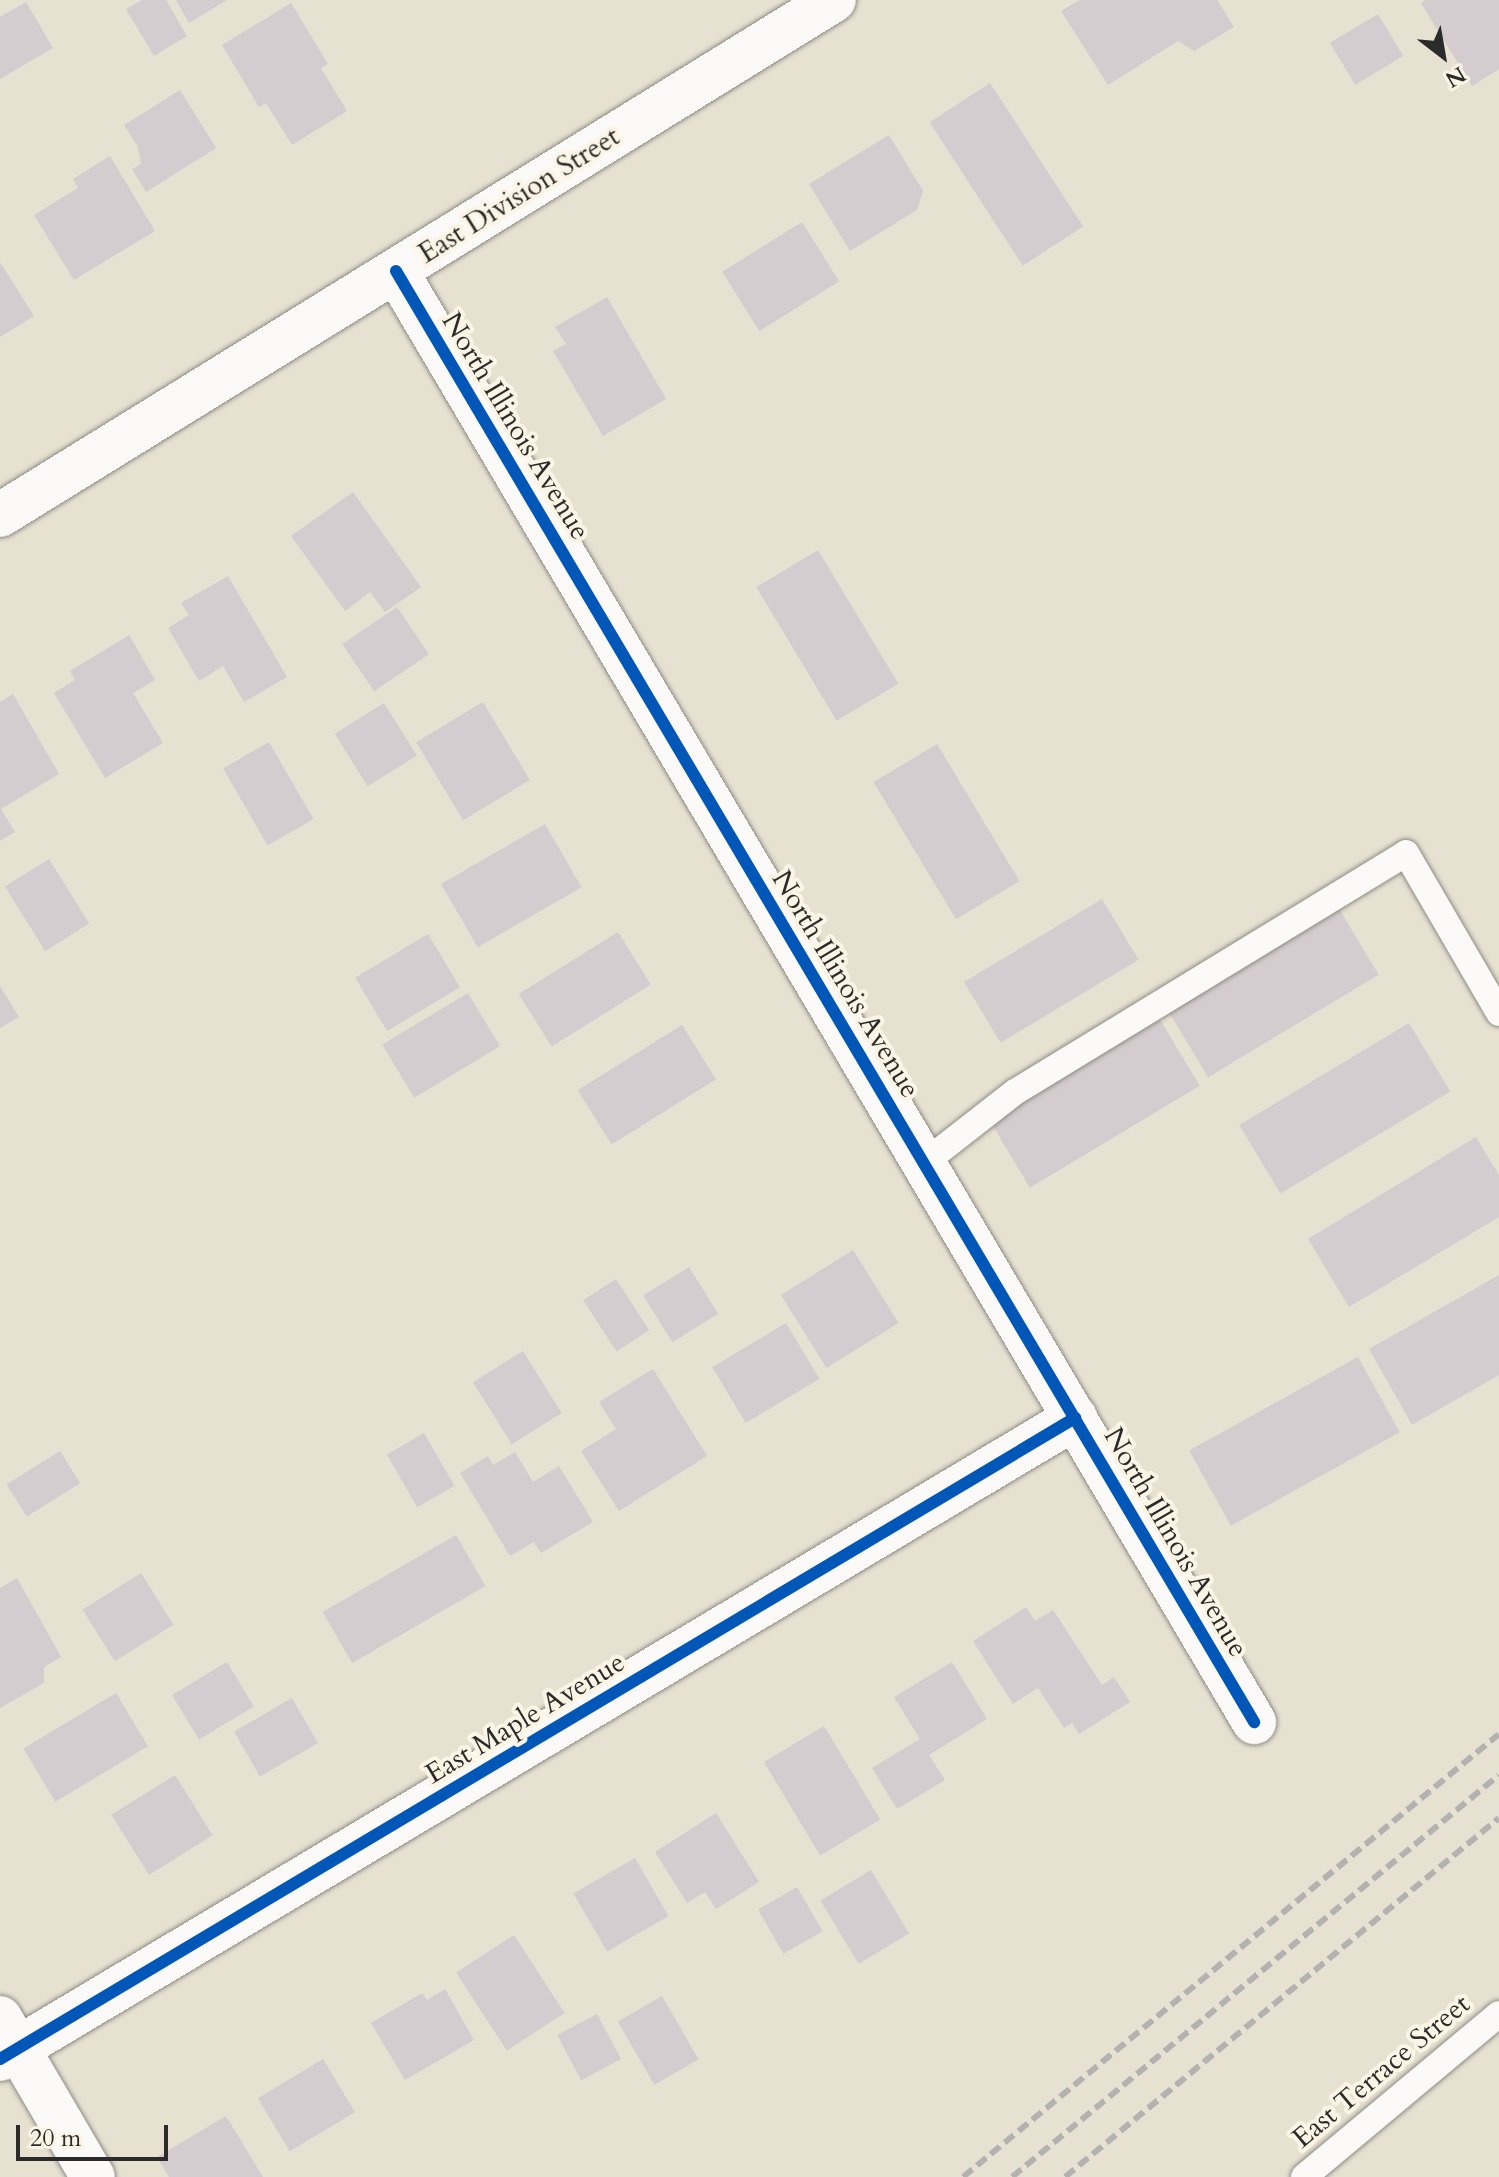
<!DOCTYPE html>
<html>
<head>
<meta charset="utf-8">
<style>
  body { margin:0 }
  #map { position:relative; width:1499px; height:2177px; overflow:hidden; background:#e6e1d1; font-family:Cardo,serif }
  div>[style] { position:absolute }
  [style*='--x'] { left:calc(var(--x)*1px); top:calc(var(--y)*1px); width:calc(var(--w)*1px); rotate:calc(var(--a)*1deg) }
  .building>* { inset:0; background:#d4cccf; transform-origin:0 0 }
  .roads { filter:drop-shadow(0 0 2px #8e8c84) drop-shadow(0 0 2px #8e8c84) }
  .service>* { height:26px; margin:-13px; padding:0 13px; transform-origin:13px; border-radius:13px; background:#fbfaf8 }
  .minor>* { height:44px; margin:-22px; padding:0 22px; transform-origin:22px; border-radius:22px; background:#fbfaf8 }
  .rail>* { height:6px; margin-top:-3px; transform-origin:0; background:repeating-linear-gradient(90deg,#b3b2b0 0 12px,transparent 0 18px) }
  .cycleway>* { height:12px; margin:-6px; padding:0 6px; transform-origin:6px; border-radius:6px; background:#0057b8 }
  span { translate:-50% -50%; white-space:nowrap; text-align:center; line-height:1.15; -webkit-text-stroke:8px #fcf5e5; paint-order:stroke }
  .street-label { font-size:28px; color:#2b2b2b }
  .north { position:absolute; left:1403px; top:16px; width:80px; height:80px; -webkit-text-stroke:6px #fcf5e5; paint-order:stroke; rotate:149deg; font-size:22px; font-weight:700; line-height:32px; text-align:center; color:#2b2b2b }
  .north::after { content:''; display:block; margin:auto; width:28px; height:36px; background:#2b2b2b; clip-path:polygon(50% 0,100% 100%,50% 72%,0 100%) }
  .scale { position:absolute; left:16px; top:2125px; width:152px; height:36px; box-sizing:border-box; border:4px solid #2b2b2b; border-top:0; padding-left:10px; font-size:24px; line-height:28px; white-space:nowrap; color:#2b2b2b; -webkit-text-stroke:6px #fcf5e5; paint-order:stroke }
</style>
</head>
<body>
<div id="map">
  <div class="building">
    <i style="clip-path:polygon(142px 0,166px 0,187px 36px,154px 56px,126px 9px)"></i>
    <i style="clip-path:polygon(176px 0,227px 0,189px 23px)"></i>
    <i style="clip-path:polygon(1080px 0,1217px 0,1234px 27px,1194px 51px,1178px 41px,1108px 85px,1061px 11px)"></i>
    <i style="clip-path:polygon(1426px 0,1499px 0,1499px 69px,1472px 86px,1421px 3px)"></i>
    <i style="clip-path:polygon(26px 2px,53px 48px,0 79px,0 17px)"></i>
    <i style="clip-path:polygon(291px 3px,328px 64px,321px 68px,347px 111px,292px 145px,266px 103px,259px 107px,222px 45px)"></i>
    <i style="left:1378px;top:14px;width:49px;height:56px;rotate:59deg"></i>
    <i style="left:990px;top:83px;width:171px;height:72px;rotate:57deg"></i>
    <i style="clip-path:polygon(180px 90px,216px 148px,146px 192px,132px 169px,141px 164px,138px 147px,124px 125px)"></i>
    <i style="clip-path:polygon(889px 135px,923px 191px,917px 210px,850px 251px,809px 184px)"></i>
    <i style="clip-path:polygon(110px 156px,155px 231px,74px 280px,34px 215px,78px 188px,73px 179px)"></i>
    <i style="left:802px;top:222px;width:70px;height:94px;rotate:58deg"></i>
    <i style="clip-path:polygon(0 262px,34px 316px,0 337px)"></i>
    <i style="clip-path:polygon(607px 297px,666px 399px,603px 436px,553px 351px,566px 344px,555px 327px)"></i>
    <i style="clip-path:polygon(353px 492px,421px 587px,385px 612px,370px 592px,345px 611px,291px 536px)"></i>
    <i style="left:818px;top:550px;width:156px;height:72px;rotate:59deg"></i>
    <i style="clip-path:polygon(228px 576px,287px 677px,244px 702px,223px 666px,199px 681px,168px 628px,189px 615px,181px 603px)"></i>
    <i style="left:397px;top:607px;width:57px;height:66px;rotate:56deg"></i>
    <i style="clip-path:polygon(129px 635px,155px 680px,133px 693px,163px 743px,105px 778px,54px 693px,75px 680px,70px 671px)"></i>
    <i style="clip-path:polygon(13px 694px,59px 774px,1px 809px,15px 832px,0 841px,0 702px)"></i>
    <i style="left:483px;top:702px;width:91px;height:78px;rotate:59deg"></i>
    <i style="left:384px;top:703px;width:62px;height:58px;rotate:58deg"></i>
    <i style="left:269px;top:742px;width:89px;height:53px;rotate:60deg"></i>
    <i style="left:937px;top:744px;width:160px;height:74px;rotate:59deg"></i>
    <i style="left:545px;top:824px;width:73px;height:120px;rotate:60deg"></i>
    <i style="left:49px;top:859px;width:76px;height:52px;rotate:58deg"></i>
    <i style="left:1102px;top:899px;width:71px;height:161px;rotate:59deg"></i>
    <i style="left:1338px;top:907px;width:79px;height:199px;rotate:59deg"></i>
    <i style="left:618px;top:932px;width:62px;height:117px;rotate:58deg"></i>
    <i style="left:428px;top:934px;width:62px;height:85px;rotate:59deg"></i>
    <i style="clip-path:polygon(0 986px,19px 1017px,0 1028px)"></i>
    <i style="left:468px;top:993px;width:62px;height:100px;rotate:59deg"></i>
    <i style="left:1159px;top:1018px;width:79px;height:198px;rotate:59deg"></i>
    <i style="left:1409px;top:1023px;width:80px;height:198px;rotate:59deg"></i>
    <i style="left:682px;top:1025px;width:64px;height:123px;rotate:58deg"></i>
    <i style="clip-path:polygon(1476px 1137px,1499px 1175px,1499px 1217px,1349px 1307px,1308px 1239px)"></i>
    <i style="left:853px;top:1250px;width:86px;height:85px;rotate:58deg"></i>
    <i style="left:689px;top:1267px;width:55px;height:54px;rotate:58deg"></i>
    <i style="clip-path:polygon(1499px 1275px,1499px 1375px,1412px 1425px,1369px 1349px)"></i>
    <i style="left:616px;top:1279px;width:61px;height:39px;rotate:57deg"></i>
    <i style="left:786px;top:1323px;width:65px;height:86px;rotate:59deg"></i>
    <i style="left:523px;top:1351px;width:73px;height:59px;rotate:58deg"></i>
    <i style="left:1358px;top:1357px;width:86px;height:193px;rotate:61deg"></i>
    <i style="clip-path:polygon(653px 1369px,707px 1456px,619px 1511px,581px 1451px,616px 1429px,599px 1402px)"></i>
    <i style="left:424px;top:1433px;width:61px;height:43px;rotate:60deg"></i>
    <i style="left:60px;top:1451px;width:38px;height:63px;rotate:58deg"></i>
    <i style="clip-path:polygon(515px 1452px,533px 1482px,559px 1466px,593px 1522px,541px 1553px,534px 1542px,510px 1556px,460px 1473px,488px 1456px,493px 1465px)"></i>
    <i style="left:456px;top:1535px;width:59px;height:154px;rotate:60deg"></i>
    <i style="left:141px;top:1573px;width:61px;height:69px;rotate:58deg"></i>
    <i style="clip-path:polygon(17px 1578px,61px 1657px,44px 1667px,44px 1683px,0 1708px,0 1588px)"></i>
    <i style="clip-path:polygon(1026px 1607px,1035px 1621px,1053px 1610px,1102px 1685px,1114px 1677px,1130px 1702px,1079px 1734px,1072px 1723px,1064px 1728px,1038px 1688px,1013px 1704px,973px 1641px)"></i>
    <i style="left:227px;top:1662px;width:52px;height:64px;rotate:59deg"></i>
    <i style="clip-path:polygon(952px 1662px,987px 1719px,929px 1755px,945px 1780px,897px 1809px,872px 1768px,920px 1739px,894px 1697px)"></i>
    <i style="left:116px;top:1693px;width:62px;height:108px;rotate:59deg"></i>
    <i style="left:292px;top:1698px;width:52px;height:67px;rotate:60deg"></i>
    <i style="left:824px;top:1726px;width:109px;height:70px;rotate:59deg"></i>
    <i style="left:175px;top:1775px;width:71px;height:75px;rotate:58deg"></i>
    <i style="clip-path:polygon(716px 1813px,759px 1882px,716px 1909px,705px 1892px,687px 1903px,655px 1852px)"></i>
    <i style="left:635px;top:1858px;width:67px;height:71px;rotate:60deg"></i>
    <i style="left:871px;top:1870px;width:74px;height:59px;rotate:59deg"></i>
    <i style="left:797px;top:1887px;width:51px;height:45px;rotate:60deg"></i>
    <i style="left:514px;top:1935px;width:93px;height:69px;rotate:57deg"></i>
    <i style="clip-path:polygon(445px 1989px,474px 2040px,405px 2080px,371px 2023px,422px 1993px,427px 2000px)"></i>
    <i style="left:662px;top:1996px;width:73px;height:51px;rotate:60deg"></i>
    <i style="left:597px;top:2014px;width:51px;height:45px;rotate:62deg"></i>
    <i style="left:323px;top:2059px;width:62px;height:76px;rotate:59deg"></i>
    <i style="clip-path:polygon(226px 2116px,263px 2177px,169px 2177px,157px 2157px)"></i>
  </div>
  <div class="roads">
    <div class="service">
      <i style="--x:924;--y:1163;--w:115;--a:-38"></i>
      <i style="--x:1015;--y:1092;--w:458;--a:-31.4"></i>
      <i style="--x:1406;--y:853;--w:185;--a:59.8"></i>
      <i style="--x:1304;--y:2177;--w:254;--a:-39.9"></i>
    </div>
    <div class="minor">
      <i style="--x:396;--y:271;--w:1686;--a:59.4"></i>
      <i style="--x:0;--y:515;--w:980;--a:-31.7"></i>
      <i style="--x:0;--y:2018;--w:184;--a:59.7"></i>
      <i style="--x:0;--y:2059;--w:1252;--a:-30.81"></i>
    </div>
  </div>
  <div class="rail">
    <i style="--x:963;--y:2177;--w:695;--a:-39.57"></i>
    <i style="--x:1012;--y:2177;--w:631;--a:-39.54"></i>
    <i style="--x:1065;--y:2177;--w:563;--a:-39.6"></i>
  </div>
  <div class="cycleway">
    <i style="--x:396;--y:271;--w:1686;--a:59.4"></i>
    <i style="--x:0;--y:2059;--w:1252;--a:-30.81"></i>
  </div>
  <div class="street-label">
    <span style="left:519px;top:195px;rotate:-32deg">East Division Street</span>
    <span style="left:516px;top:426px;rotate:59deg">North Illinois Avenue</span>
    <span style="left:846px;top:984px;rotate:59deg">North Illinois Avenue</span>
    <span style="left:1176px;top:1542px;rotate:60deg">North Illinois Avenue</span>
    <span style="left:525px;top:1718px;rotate:-31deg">East Maple Avenue</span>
    <span style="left:1381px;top:2071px;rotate:-40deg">East Terrace Street</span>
  </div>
  <div class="north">N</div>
  <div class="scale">20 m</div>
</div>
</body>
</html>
